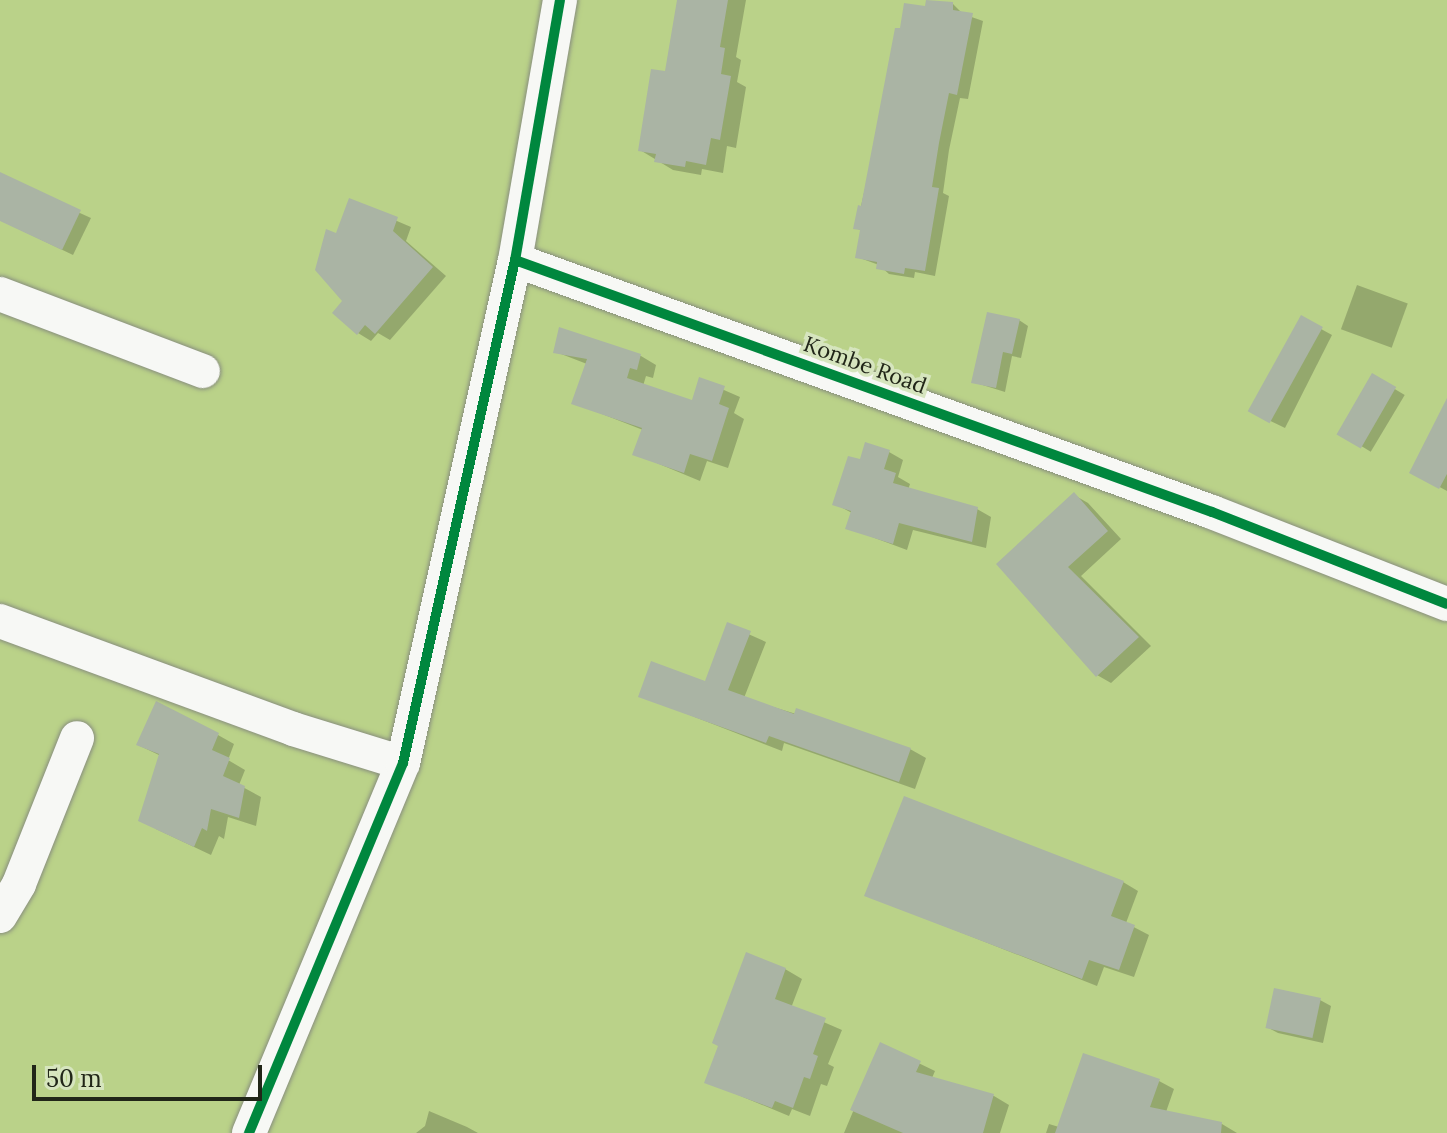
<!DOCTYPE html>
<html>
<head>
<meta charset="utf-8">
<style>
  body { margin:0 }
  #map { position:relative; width:1447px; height:1133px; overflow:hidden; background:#c7cfba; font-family:Lora,serif }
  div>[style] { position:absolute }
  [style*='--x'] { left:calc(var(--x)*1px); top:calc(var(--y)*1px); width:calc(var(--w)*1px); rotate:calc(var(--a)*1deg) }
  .green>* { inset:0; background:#bad289; transform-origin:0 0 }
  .shadow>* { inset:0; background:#0003; transform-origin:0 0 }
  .building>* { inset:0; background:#aab4a4; transform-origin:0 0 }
  .roads { filter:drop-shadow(0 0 2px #888e7e) drop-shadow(0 0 2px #888e7e) }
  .minor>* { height:34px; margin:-17px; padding:0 17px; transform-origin:17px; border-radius:17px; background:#f7f8f5 }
  .cycleway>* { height:10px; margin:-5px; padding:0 5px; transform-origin:5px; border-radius:5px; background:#00873e }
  span { translate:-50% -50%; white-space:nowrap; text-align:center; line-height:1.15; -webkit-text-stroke:7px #d6e5be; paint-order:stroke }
  .street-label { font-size:22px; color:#212618 }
  .scale { position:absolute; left:32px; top:1065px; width:230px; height:36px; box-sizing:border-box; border:4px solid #212618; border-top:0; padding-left:10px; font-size:24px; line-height:28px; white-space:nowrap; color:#212618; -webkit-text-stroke:6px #d6e5be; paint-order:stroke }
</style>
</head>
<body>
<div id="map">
  <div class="green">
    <i style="left:0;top:0;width:1447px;height:1133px"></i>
  </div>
  <div class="shadow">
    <i style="clip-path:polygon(680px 0,746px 0,736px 57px,741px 60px,737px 82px,746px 87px,736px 148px,727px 146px,723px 173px,702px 169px,701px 175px,673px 170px,640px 150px,666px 73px)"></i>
    <i style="clip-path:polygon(953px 4px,963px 14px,983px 21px,968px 99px,960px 98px,949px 150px,943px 193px,949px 196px,935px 276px,915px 272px,914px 278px,889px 274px,879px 265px,857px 257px,862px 231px,856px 228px,901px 31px,927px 8px)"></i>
    <i style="clip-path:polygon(0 177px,91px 218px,73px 255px,0 220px)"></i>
    <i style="clip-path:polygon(350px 201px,411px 227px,406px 241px,446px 276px,390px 340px,378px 333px,371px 341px,358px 333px,345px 301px,337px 236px)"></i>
    <i style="left:1357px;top:285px;width:54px;height:47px;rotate:20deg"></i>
    <i style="clip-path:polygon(1301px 318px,1332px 335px,1285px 428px,1264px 418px)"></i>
    <i style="clip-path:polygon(1019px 320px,1028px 326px,1021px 358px,1012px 356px,1005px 392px,973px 382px)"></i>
    <i style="clip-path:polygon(561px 329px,641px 356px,656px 365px,653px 378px,646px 376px,643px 386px,693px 403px,701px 380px,740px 397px,734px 413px,744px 419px,728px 468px,707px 461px,700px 481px,635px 454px,643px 430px,574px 403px,587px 364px,556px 352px)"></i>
    <i style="left:1373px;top:376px;width:37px;height:66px;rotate:31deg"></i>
    <i style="clip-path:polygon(1447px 418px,1447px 491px,1412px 472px)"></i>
    <i style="clip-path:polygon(889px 452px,903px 460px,898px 477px,910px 484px,908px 490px,977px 509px,991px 517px,986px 548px,913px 530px,907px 550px,848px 528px,852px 513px,835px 504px,861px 462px)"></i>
    <i style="clip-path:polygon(1074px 495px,1088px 503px,1121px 539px,1081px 576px,1151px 646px,1111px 683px,1097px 675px,999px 564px)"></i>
    <i style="clip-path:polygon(728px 625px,766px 642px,744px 698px,910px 749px,926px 758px,915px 789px,784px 743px,782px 751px,641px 696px,706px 684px)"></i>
    <i style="clip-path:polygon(218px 735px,234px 744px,228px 760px,245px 770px,239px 785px,261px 797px,256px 826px,228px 817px,224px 839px,219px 836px,211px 855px,156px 829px,161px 756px,138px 745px)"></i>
    <i style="clip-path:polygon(1123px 882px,1138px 891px,1126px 923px,1149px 935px,1134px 977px,1104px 967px,1097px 986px,866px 895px)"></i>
    <i style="clip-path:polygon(785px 969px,802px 979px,791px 1008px,842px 1030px,828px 1064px,834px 1067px,827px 1086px,821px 1084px,810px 1116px,792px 1109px,789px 1116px,707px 1082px)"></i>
    <i style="clip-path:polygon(1320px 1000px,1331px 1006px,1323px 1043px,1278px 1033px,1267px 1027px)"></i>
    <i style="clip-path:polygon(881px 1045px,935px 1071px,932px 1078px,994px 1096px,1009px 1105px,1000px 1133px,844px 1133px)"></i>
    <i style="clip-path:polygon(1159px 1081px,1174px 1089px,1166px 1112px,1222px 1124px,1237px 1133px,1046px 1133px,1049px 1124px,1059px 1127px)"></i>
    <i style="clip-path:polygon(429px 1111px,467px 1127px,478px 1133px,416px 1133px,425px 1126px)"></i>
  </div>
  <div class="building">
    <i style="clip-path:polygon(677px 0,728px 0,720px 47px,725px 48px,721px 74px,731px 76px,720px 140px,711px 138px,706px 165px,686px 161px,685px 167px,654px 162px,656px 154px,638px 151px,651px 69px,665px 71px)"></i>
    <i style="clip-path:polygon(926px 0,953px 2px,953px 10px,973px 13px,957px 95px,949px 93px,939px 143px,932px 187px,939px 188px,925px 271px,905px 268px,904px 274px,876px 269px,877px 262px,855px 258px,860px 230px,853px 229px,858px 205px,861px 206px,895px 28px,900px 28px,904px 3px,925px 6px)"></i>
    <i style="clip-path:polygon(0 172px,81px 210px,62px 250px,0 221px)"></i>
    <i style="clip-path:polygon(349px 198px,398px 217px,393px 231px,433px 267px,375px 334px,365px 325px,357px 335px,332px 313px,342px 301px,315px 270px,326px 229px,336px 233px)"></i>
    <i style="clip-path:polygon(987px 312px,1020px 319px,1012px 354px,1003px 352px,996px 388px,971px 383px)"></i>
    <i style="left:1301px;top:315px;width:25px;height:110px;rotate:29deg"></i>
    <i style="clip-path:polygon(559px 327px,641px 354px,637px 370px,630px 368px,627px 378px,692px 400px,699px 377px,725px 386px,719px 404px,729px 408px,712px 461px,690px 454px,684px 473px,632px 455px,642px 428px,571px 404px,587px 359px,553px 353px)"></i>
    <i style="left:1372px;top:373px;width:28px;height:71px;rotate:30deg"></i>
    <i style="clip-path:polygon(1447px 398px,1447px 474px,1439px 489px,1409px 473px)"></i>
    <i style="clip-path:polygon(865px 442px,890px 450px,884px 469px,896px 473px,893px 483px,978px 507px,972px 542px,899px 523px,893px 544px,845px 529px,851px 511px,832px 505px,848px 456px,860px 459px)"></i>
    <i style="clip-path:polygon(1074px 492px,1108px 531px,1068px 567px,1139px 637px,1096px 677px,996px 564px)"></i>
    <i style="clip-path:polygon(727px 622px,751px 631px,728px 690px,794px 714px,796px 708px,911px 748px,899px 782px,769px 736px,766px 743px,638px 697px,651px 661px,705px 681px)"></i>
    <i style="clip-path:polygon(156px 701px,219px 733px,212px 750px,230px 758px,223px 776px,245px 786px,239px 818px,211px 809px,207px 831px,202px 828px,194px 847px,138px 821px,159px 754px,136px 745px)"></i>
    <i style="clip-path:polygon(904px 796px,1124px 881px,1111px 916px,1135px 925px,1119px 970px,1089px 960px,1082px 979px,864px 896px)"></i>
    <i style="clip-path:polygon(746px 952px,786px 968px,775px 999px,826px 1018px,813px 1054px,818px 1056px,810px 1079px,804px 1077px,793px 1108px,775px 1101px,772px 1108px,704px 1083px,718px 1046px,712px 1043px)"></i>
    <i style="left:1274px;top:988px;width:48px;height:41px;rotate:12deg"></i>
    <i style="clip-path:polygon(880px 1042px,921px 1061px,916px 1072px,994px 1094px,983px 1133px,903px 1133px,850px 1110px)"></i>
    <i style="clip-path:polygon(1083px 1053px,1160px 1079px,1150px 1107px,1222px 1122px,1221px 1133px,1055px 1133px)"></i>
  </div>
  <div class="roads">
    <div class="minor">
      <i style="--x:560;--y:0;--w:264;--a:99.8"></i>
      <i style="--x:515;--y:260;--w:741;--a:19.88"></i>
      <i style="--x:1212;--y:512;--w:252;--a:21.4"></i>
      <i style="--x:0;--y:294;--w:217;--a:20.8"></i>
      <i style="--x:0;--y:621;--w:312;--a:20.2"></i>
      <i style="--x:293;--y:729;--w:115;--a:17.2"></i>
      <i style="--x:0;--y:916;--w:37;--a:-59"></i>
      <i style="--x:19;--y:884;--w:157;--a:-68.3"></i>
      <i style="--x:249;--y:1133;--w:401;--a:-67.4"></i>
      <i style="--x:403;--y:763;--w:515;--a:-77.45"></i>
    </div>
  </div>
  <div class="cycleway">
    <i style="--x:560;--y:0;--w:264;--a:99.8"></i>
    <i style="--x:515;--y:260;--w:741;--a:19.88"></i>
    <i style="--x:1212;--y:512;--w:252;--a:21.4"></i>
    <i style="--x:249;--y:1133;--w:401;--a:-67.4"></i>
    <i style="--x:403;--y:763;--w:515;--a:-77.45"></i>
  </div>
  <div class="street-label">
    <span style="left:865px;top:365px;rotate:20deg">Kombe Road</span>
  </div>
  <div class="scale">50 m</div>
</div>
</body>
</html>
